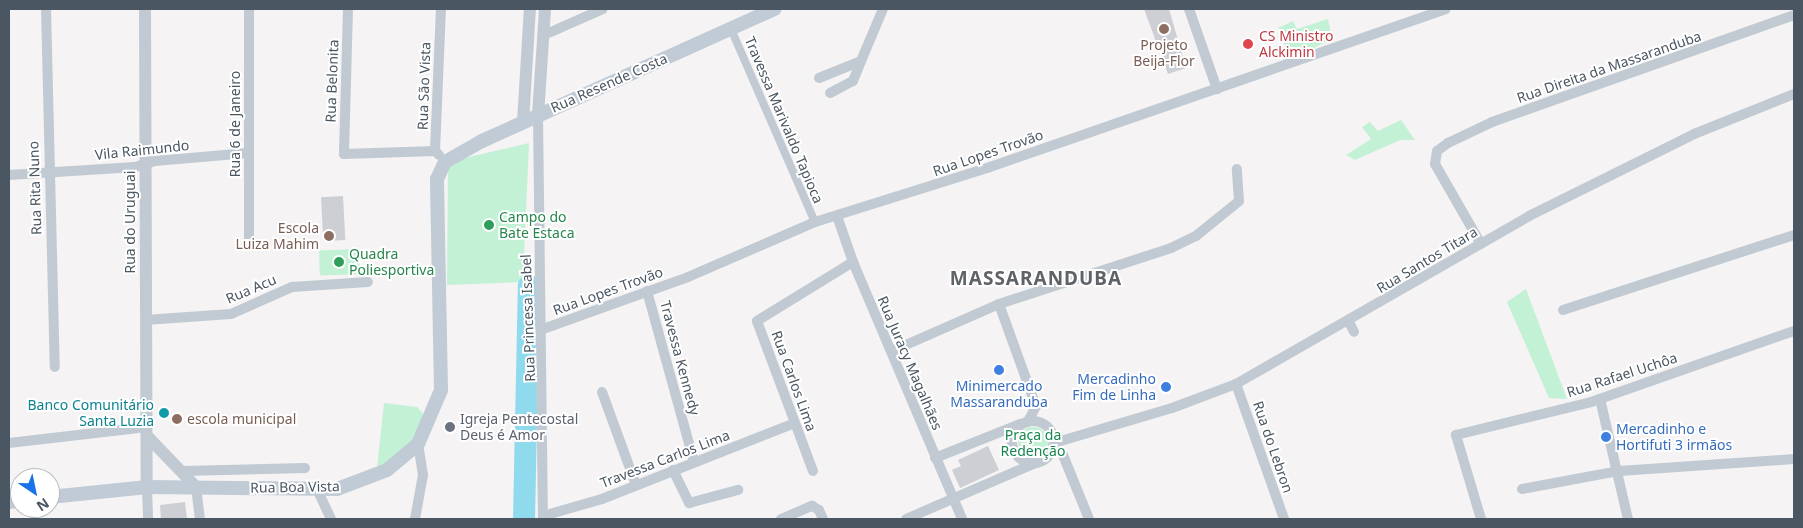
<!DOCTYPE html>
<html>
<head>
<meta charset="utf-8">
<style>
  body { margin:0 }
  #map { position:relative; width:1803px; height:528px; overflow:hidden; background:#f5f3f3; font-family:"Noto Sans",sans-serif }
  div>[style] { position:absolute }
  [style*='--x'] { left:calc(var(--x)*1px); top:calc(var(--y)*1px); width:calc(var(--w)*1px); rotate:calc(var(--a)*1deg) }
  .green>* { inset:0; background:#c3f1d5; transform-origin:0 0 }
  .round { border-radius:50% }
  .river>* { height:22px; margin:-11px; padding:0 11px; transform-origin:11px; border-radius:11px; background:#90daee }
  .building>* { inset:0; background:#cdcfd5; transform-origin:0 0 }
  .pedestrian>* { height:8px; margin:-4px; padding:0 4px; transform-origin:4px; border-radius:4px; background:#c1cad2 }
  .minor>* { height:10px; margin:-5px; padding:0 5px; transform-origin:5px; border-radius:5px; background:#c1cad2 }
  .minor>.ring { margin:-5px; padding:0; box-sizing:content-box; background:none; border:10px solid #c1cad2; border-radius:50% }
  .tertiary>* { height:12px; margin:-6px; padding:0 6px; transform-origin:6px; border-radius:6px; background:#c1cad2 }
  .secondary>* { height:14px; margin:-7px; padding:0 7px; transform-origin:7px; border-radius:7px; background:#c1cbd6 }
  .dots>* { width:14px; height:14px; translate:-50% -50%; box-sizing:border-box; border:2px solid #fff; border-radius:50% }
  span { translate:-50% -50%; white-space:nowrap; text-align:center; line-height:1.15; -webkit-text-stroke:4px #fff; paint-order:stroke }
  .health-label { font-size:14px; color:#be3a42 }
  .left { translate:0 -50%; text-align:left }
  .education-label { font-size:14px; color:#785e54 }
  .right { translate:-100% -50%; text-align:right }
  .street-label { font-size:14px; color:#4a5661 }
  .leisure-label { font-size:14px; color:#27864d }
  .shop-label { font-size:14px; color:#366cbe }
  .culture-label { font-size:14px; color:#0d838f }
  .worship-label { font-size:14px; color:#5b616d }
  .park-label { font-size:14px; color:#17864f }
  .district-label { font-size:19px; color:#5f6368; font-weight:700; letter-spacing:1px }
  .frame { position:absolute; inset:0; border:10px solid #4a5661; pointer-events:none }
  .north { position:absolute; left:10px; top:468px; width:50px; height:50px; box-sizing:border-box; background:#fff; border:1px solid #b7bbc0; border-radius:50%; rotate:146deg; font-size:14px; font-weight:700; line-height:20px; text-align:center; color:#4a5661 }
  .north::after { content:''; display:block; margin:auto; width:18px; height:22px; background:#1a73e8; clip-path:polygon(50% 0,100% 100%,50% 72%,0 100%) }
</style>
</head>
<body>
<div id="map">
  <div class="green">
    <i style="clip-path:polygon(1328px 19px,1332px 39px,1285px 62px,1278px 53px,1286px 49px,1278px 28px,1293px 21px,1297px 29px)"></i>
    <i style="clip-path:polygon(1401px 120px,1415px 140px,1400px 140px,1355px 160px,1346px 155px,1371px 139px,1362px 127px,1370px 122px,1378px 131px)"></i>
    <i style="clip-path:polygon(529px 143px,523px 279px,520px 282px,447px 285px,448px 168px,456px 160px)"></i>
    <i style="left:359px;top:249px;width:25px;height:40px;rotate:88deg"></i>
    <i style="clip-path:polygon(1526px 289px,1567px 399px,1549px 398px,1507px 302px)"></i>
    <i style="clip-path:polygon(384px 403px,417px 407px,426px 417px,425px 423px,405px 450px,377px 469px)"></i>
    <i class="round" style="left:1018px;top:427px;width:30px;height:30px"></i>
  </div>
  <div class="river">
    <i style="--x:524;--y:519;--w:233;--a:-88.8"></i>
  </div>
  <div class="building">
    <i style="clip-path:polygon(1144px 9px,1169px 9px,1186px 68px,1168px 74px)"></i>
    <i style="left:343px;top:196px;width:44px;height:22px;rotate:87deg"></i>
    <i style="clip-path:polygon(988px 446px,999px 470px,960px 488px,952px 470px,961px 466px,958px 460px)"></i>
    <i style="clip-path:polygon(185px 502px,187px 519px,161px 519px,160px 505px)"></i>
  </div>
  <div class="pedestrian">
    <i style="--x:731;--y:29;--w:210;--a:66.5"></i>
  </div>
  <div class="minor">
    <i style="--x:46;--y:9;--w:358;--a:88.6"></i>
    <i style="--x:348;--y:9;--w:145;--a:91.6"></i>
    <i style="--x:344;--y:154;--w:91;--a:-1.9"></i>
    <i style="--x:1189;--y:9;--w:85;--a:70.7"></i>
    <i style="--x:544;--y:35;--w:64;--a:-23.8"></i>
    <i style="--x:819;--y:78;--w:45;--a:-22"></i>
    <i style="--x:861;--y:61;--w:56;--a:-67.1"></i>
    <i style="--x:830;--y:93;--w:26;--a:-28"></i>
    <i style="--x:853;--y:81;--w:22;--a:-68"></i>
    <i style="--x:538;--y:115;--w:404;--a:89.3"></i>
    <i style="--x:439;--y:155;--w:6;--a:-135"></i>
    <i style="--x:435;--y:151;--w:142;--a:-87.6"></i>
    <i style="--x:9;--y:175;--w:126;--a:-3.6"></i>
    <i style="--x:135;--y:167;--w:21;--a:-17"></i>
    <i style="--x:155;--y:161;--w:93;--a:-4.9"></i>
    <i style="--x:837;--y:216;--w:49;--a:70.8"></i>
    <i style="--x:853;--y:262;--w:279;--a:67"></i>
    <i style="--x:249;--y:239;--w:230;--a:-90"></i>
    <i style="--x:1481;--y:244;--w:92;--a:-119.9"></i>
    <i style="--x:1435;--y:164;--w:13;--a:-81"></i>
    <i style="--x:1437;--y:151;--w:14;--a:-36"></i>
    <i style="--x:1448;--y:143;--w:49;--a:-25.5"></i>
    <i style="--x:1492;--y:122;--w:320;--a:-19.5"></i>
    <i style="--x:647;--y:291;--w:177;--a:74.6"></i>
    <i style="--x:999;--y:304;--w:109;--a:70.1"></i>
    <i style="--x:1036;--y:406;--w:18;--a:117"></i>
    <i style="--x:1563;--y:310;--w:243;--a:-18"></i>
    <i style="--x:145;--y:320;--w:86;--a:-4"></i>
    <i style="--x:231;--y:314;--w:67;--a:-23.9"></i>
    <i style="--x:292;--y:287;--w:76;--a:-3.8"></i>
    <i style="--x:1349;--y:322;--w:11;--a:63"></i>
    <i style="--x:543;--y:329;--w:154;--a:-19.7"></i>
    <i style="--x:688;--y:277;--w:138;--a:-23.4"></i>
    <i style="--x:815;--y:222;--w:183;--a:-17.4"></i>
    <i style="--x:990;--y:167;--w:482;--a:-19.1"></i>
    <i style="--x:892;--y:351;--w:117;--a:-23.7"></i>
    <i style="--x:999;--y:304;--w:181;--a:-18"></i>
    <i style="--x:1171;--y:248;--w:28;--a:-26"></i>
    <i style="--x:1196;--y:236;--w:55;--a:-39.1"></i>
    <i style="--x:1239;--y:201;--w:32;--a:-94"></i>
    <i style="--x:1236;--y:384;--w:143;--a:70.4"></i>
    <i style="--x:602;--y:392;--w:99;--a:69.9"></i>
    <i style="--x:1600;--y:399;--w:123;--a:76.9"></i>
    <i class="ring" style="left:1012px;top:421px;width:32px;height:32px"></i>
    <i style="--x:9;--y:443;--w:139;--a:-6.6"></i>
    <i style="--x:1054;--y:443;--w:123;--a:-16.5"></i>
    <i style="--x:1172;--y:408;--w:68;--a:-20.6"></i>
    <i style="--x:1236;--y:384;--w:338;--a:-29.8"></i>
    <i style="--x:1529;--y:216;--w:184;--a:-26.4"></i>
    <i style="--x:1694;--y:134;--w:108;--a:-21.8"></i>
    <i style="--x:1053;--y:445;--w:14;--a:45"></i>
    <i style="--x:1063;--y:455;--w:69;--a:67.9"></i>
    <i style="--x:935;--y:458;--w:92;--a:-21.8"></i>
    <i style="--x:673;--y:470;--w:37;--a:64"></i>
    <i style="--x:689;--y:503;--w:51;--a:-14.9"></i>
    <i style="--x:182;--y:471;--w:123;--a:-1.4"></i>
    <i style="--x:813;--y:471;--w:160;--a:-110.5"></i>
    <i style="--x:757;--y:321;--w:113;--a:-31.6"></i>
    <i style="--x:147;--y:487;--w:32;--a:88"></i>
    <i style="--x:196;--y:487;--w:32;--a:83"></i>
    <i style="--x:317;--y:489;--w:33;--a:65"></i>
    <i style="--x:1522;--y:489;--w:99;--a:-10.5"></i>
    <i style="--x:1619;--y:471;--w:175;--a:-3.9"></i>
    <i style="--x:543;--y:516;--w:61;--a:-16.1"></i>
    <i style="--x:602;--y:499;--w:207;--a:-21.5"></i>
    <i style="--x:415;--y:519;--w:45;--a:-79.7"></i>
    <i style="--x:423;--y:475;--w:31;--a:-99"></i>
    <i style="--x:781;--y:519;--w:34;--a:-23"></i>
    <i style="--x:812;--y:506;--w:8;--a:30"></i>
    <i style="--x:819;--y:510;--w:10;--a:66"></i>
    <i style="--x:906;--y:519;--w:144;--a:-23.4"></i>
    <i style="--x:1481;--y:519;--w:88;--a:-106.6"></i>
    <i style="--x:1456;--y:435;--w:139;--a:-13.7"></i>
    <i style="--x:1591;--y:402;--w:215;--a:-19.3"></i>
  </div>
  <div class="tertiary">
    <i style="--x:145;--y:9;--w:478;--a:89.8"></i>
    <i style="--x:538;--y:115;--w:106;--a:-86.2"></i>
    <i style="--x:523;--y:122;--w:113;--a:-86.5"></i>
    <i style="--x:147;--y:436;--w:71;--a:46.1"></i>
  </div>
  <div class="secondary">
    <i style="--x:50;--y:497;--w:98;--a:-5.9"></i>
    <i style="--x:147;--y:487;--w:190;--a:0.6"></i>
    <i style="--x:337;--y:489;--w:53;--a:-20.8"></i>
    <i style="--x:387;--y:470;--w:40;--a:-40"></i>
    <i style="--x:418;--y:444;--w:59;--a:-66.9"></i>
    <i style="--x:441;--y:390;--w:211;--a:-91.1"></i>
    <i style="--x:437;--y:179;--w:19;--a:-65"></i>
    <i style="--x:445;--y:162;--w:43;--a:-29.6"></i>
    <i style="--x:482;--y:141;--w:321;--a:-24.3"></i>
    <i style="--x:9;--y:502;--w:11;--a:-10"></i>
  </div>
  <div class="dots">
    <i style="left:1164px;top:29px;background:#8d6e63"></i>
    <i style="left:1248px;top:44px;background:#e0444e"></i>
    <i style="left:489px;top:225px;background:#2e9e5b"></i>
    <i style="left:329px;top:236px;background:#8d6e63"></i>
    <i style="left:339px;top:262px;background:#2e9e5b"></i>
    <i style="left:999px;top:370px;background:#3f7fe0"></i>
    <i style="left:1166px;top:387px;background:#3f7fe0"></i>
    <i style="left:164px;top:413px;background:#0f9aa8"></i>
    <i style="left:177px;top:419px;background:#8d6e63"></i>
    <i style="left:450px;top:427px;background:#6b7280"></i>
    <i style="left:1606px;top:437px;background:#3f7fe0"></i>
  </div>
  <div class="health-label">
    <span class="left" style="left:1259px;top:44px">CS Ministro<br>Alckimin</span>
  </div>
  <div class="education-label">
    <span style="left:1164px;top:53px">Projeto<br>Beija-Flor</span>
    <span class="right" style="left:319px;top:236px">Escola<br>Luiza Mahim</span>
    <span class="left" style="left:187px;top:419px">escola municipal</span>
  </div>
  <div class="street-label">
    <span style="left:1609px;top:67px;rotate:-19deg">Rua Direita da Massaranduba</span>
    <span style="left:332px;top:81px;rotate:-88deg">Rua Belonita</span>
    <span style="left:609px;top:83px;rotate:-24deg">Rua Resende Costa</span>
    <span style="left:424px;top:86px;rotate:-88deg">Rua São Vista</span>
    <span style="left:784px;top:120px;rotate:67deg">Travessa Marivaldo Tapioca</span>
    <span style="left:235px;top:124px;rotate:-90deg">Rua 6 de Janeiro</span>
    <span style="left:142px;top:150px;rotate:-6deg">Vila Raimundo</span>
    <span style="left:988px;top:153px;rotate:-19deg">Rua Lopes Trovão</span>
    <span style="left:35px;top:188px;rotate:-92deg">Rua Rita Nuno</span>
    <span style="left:130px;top:222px;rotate:-90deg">Rua do Uruguai</span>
    <span style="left:1427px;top:260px;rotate:-31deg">Rua Santos Titara</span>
    <span style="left:251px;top:289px;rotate:-23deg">Rua Acu</span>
    <span style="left:608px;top:291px;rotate:-20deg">Rua Lopes Trovão</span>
    <span style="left:528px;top:318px;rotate:-92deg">Rua Princesa Isabel</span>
    <span style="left:680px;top:358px;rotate:75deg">Travessa Kennedy</span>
    <span style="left:910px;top:363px;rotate:67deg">Rua Juracy Magalhães</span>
    <span style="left:1622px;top:375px;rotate:-18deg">Rua Rafael Uchôa</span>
    <span style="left:794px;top:381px;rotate:70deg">Rua Carlos Lima</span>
    <span style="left:1273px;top:447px;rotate:71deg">Rua do Lebron</span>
    <span style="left:665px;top:459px;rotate:-21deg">Travessa Carlos Lima</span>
    <span style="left:295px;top:487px;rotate:-1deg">Rua Boa Vista</span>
  </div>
  <div class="leisure-label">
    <span class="left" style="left:499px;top:225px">Campo do<br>Bate Estaca</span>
    <span class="left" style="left:349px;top:262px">Quadra<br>Poliesportiva</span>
  </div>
  <div class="shop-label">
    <span class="right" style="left:1156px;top:387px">Mercadinho<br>Fim de Linha</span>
    <span style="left:999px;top:394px">Minimercado<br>Massaranduba</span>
    <span class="left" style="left:1616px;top:437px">Mercadinho e<br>Hortifuti 3 irmãos</span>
  </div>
  <div class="culture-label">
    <span class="right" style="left:154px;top:413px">Banco Comunitário<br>Santa Luzia</span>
  </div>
  <div class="worship-label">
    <span class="left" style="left:460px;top:427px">Igreja Pentecostal<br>Deus é Amor</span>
  </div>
  <div class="park-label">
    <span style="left:1033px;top:443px">Praça da<br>Redenção</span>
  </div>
  <div class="district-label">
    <span style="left:1036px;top:279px">MASSARANDUBA</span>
  </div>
  <div class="frame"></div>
  <div class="north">N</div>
</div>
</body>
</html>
